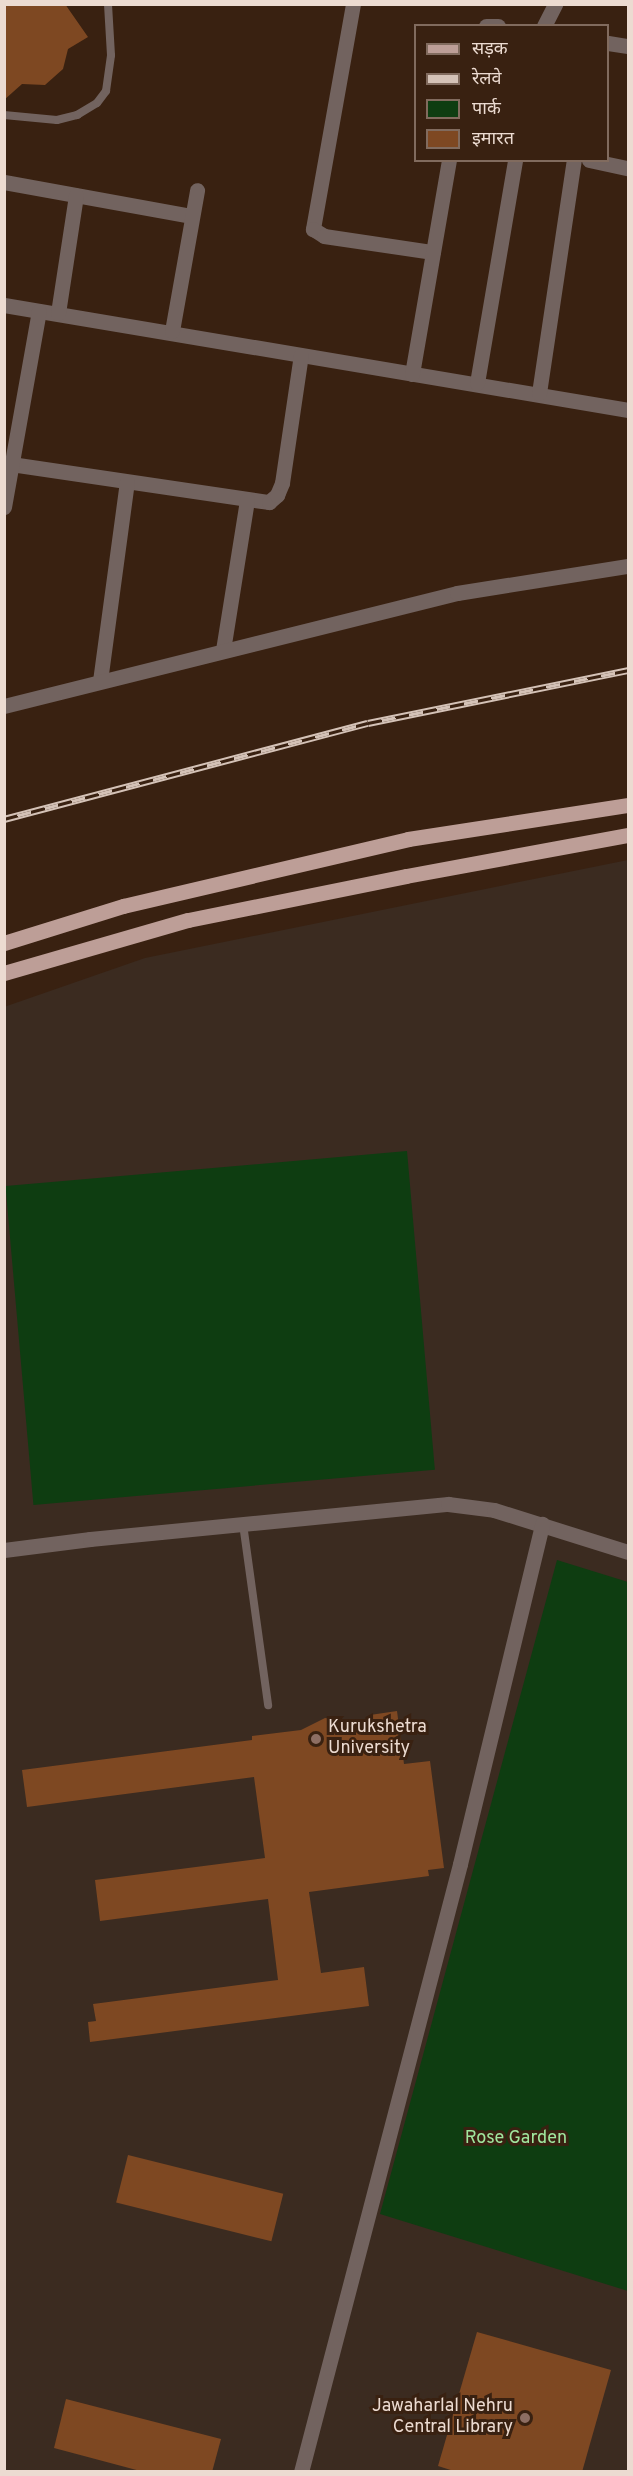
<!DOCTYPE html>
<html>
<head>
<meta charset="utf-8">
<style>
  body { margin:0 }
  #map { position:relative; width:633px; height:2476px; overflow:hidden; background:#392111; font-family:Overpass,"Noto Sans Devanagari",sans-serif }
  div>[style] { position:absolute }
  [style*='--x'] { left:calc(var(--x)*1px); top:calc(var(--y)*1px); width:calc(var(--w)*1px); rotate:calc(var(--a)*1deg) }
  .education>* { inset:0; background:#3b2b20 }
  .green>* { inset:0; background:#0e3d11; transform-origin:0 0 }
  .building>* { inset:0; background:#7e4822; transform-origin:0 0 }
  .service>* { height:8px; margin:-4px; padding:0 4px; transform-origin:4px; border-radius:4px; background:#72635f }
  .minor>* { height:15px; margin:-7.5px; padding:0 7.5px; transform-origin:7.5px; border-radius:7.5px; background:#72635f }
  .tertiary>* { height:15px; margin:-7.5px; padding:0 7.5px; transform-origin:7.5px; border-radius:7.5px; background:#72635f }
  .primary>* { height:15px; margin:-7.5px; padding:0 7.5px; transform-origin:7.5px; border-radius:7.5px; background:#bd9e97 }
  .rail>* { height:7px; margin-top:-3.5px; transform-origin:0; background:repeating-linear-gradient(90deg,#392111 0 14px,#d4c2b7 0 28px); box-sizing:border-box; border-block:2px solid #d4c2b7 }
  .dots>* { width:16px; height:16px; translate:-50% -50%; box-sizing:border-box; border:3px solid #392111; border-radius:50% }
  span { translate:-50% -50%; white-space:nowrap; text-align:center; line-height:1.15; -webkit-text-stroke:6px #392111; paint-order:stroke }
  .poi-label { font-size:18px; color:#ecdbd1 }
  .left { translate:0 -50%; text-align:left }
  .right { translate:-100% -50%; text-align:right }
  .park-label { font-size:18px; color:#a0e69e }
  .frame { position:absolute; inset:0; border:6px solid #ecdbd1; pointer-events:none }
  .legend { position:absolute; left:414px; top:24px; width:195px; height:138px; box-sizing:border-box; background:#392111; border:2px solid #816b5e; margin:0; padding:8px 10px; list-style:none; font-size:18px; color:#ecdbd1 }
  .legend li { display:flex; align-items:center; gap:12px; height:30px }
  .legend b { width:30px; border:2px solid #816b5e }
</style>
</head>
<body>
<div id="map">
  <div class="education">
    <i style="clip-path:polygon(628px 860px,628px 2471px,5px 2471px,4px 1007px,145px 958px)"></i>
  </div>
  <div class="green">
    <i style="left:407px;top:1151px;width:320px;height:403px;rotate:85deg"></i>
    <i style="clip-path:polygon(557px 1560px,628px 1582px,628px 2291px,380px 2214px)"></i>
  </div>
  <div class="building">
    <i style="clip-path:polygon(4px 4px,65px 4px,88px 37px,68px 49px,63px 69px,45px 85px,22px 84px,4px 100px)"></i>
    <i style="clip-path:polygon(397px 1711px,404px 1764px,430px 1761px,444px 1868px,428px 1870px,429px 1876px,309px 1892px,321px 1973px,364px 1967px,369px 2006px,90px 2042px,88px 2022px,96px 2021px,93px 2004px,278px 1980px,268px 1899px,100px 1921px,95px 1880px,265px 1858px,254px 1777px,27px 1807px,22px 1770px,252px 1740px,252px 1736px,301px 1730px,325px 1718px,371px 1724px,370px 1715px)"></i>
    <i style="left:128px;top:2155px;width:160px;height:49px;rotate:14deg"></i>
    <i style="clip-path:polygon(477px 2332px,611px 2370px,582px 2472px,457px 2472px,438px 2466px)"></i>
    <i style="clip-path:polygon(66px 2399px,221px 2439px,212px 2472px,144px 2472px,54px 2448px)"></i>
  </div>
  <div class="service">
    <i style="--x:4;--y:115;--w:53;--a:5.4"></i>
    <i style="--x:57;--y:120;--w:21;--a:-14"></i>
    <i style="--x:77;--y:115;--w:23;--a:-31"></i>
    <i style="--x:97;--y:103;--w:15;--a:-53"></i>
    <i style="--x:106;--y:91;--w:36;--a:-82"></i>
    <i style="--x:111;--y:55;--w:51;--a:-93.4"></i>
    <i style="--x:243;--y:1524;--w:183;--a:82.1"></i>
  </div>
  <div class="minor">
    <i style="--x:353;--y:4;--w:229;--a:100.1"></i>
    <i style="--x:313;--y:229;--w:13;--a:32"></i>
    <i style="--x:324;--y:236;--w:110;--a:8.4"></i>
    <i style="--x:486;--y:26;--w:12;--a:0"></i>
    <i style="--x:544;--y:26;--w:25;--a:-63"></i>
    <i style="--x:608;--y:43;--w:20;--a:9"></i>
    <i style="--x:589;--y:160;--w:40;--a:12"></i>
    <i style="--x:4;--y:182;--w:191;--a:10.3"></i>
    <i style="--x:4;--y:305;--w:633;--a:9.55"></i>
    <i style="--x:58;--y:313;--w:119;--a:-81.3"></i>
    <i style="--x:172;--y:331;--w:143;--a:-79.9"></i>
    <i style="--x:412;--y:374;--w:217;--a:-80.2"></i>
    <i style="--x:477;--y:383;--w:226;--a:-80.3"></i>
    <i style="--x:539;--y:393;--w:236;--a:-81.5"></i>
    <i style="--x:11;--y:464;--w:261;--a:8.4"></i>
    <i style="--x:269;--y:502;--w:11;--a:-41"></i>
    <i style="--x:277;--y:495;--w:13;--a:-67"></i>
    <i style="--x:282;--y:483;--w:129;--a:-81.6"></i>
    <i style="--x:4;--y:507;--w:199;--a:-79.9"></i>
    <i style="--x:223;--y:650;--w:152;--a:-80.9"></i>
    <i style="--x:100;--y:681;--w:201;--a:-82.3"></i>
    <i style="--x:4;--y:1550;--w:87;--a:-7.3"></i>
    <i style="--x:90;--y:1539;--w:360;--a:-5.6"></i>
    <i style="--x:448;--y:1504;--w:46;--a:7.4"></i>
    <i style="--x:494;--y:1510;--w:140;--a:17.4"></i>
    <i style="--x:301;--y:2472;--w:628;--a:-75.34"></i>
    <i style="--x:460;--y:1864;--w:350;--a:-76.4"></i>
  </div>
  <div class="tertiary">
    <i style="--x:4;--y:706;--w:467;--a:-14"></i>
    <i style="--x:457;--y:593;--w:173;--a:-9"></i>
  </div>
  <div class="primary">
    <i style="--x:4;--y:943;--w:125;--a:-17.3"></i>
    <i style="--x:123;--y:906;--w:293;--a:-13.2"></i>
    <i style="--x:408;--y:839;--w:223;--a:-8.8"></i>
    <i style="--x:4;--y:973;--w:191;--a:-16.1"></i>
    <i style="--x:188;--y:920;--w:222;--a:-11.4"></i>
    <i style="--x:406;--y:876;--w:226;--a:-10.5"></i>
  </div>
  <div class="rail">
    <i style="--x:4;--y:819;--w:376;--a:-14.8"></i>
    <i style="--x:368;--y:723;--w:265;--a:-11.5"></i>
  </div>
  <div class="dots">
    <i style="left:316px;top:1739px;background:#8d6e63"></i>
    <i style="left:525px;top:2418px;background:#8d6e63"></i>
  </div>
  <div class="poi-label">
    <span class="left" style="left:328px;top:1739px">Kurukshetra<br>University</span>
    <span class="right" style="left:513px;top:2418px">Jawaharlal Nehru<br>Central Library</span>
  </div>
  <div class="park-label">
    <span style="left:516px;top:2139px">Rose Garden</span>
  </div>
  <div class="frame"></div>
  <ul class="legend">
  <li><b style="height:8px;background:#bd9e97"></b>सड़क</li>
  <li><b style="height:8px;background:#d4c2b7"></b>रेलवे</li>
  <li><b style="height:16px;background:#0e3d11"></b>पार्क</li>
  <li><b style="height:16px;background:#7e4822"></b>इमारत</li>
  </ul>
</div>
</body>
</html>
